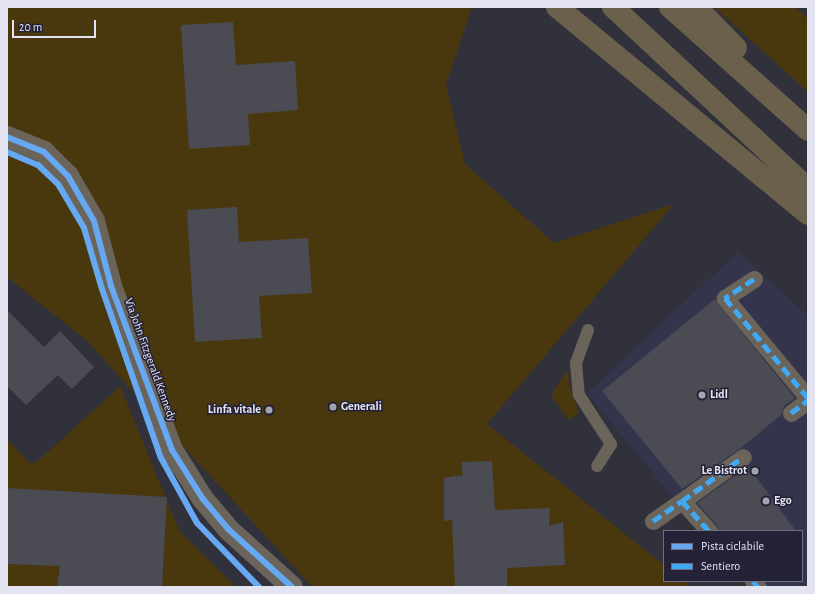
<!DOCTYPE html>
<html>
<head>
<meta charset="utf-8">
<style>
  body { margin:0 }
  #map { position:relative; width:815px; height:594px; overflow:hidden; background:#31313c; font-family:"Alegreya Sans",sans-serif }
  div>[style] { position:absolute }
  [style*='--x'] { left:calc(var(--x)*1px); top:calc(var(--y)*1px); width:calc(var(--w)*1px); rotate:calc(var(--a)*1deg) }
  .built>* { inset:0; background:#34344c }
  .green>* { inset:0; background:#49370e }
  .building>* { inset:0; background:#4b4b54 }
  .service>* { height:12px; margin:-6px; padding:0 6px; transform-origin:6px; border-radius:6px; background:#6b645a }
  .pedestrian>* { height:17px; margin:-8.5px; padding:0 8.5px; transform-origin:8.5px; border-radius:8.5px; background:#6b645a }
  .minor>* { height:22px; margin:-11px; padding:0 11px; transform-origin:11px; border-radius:11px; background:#6b645a }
  .trunk>* { height:22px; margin:-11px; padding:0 11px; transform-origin:11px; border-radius:11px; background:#6a604c }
  .quiet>* { height:5px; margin-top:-2.5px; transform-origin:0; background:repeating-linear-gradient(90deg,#3fa9f5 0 10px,transparent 0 15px) }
  .cycleway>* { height:6px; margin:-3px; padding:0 3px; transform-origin:3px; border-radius:3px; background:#66a8f1 }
  .dots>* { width:11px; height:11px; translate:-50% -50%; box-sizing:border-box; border:2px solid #232236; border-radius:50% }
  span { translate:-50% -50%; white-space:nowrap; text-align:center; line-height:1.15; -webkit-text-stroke:3px #232236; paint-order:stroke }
  .street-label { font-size:12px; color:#e3e3f1 }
  .poi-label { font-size:12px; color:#e3e3f1; font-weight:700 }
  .left { translate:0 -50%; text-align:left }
  .right { translate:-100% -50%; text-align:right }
  .frame { position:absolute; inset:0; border:8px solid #e3e3f1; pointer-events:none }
  .legend { position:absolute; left:663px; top:530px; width:140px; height:52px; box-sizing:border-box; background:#232236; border:1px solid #706f81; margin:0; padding:5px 7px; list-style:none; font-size:12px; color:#e3e3f1 }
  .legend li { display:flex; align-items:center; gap:8px; height:20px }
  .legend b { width:20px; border:1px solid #706f81 }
  .scale { position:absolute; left:12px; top:20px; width:84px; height:18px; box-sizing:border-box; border:2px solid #e3e3f1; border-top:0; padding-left:5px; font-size:12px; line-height:14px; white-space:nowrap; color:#e3e3f1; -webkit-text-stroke:3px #232236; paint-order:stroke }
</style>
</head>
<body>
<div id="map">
  <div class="built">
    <i style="clip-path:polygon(738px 252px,808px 316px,808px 587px,747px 587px,742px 581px,802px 581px,802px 531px,701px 531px,587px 393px)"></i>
  </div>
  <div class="green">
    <i style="clip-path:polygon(7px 7px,472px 7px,446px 85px,465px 164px,554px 243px,674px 204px,487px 424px,664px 565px,664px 581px,684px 581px,691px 587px,312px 587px,86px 340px,7px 277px)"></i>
    <i style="clip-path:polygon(714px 7px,795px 7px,808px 19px,808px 92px)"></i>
    <i style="clip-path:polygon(568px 369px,569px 385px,579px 413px,568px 420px,551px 395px)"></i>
    <i style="clip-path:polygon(120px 386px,180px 532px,236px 587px,7px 587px,7px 439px,31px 464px,39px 460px)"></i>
  </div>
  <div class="building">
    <i style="clip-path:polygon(233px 22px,236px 65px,295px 61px,298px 110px,248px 114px,250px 145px,189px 149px,181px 25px)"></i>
    <i style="clip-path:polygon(237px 207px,239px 242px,308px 238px,312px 293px,259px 296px,262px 338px,195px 342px,187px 210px)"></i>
    <i style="clip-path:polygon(715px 299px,795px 398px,785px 405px,781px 415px,742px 447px,682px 489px,602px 391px)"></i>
    <i style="clip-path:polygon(7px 310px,44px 347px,60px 331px,94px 367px,72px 389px,58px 375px,26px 405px,7px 386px)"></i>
    <i style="clip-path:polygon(492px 461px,495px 510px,550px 508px,549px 526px,563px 522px,565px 565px,507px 568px,507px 587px,455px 587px,452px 520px,444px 521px,444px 478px,463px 475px,461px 462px)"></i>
    <i style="clip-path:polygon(748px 466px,796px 531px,719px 531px,716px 524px,697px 503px)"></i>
    <i style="clip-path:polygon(7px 488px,167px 497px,162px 587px,57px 587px,60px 566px,7px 564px)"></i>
  </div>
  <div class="service">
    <i style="--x:588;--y:330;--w:35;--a:110"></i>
    <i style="--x:576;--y:363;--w:32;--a:85"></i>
    <i style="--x:579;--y:395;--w:59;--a:56.9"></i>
    <i style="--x:611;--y:444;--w:26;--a:122"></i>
  </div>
  <div class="pedestrian">
    <i style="--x:754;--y:279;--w:35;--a:147"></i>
    <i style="--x:725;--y:298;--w:130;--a:50.3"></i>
    <i style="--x:791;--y:413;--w:21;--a:-37"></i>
    <i style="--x:682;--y:501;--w:75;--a:-35.8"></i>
    <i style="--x:653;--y:521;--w:35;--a:-35"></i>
    <i style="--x:682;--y:501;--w:40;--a:48"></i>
    <i style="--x:753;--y:581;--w:8;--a:50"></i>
  </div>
  <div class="minor">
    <i style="--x:7;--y:137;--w:40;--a:22"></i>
    <i style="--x:44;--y:152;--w:34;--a:45"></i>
    <i style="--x:68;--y:176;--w:52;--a:60"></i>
    <i style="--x:94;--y:221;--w:67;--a:75.3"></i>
    <i style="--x:111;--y:286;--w:175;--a:69.6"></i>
    <i style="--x:172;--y:450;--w:58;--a:57.7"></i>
    <i style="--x:203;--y:499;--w:39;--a:50"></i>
    <i style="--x:228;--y:529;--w:86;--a:42.2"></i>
  </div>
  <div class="trunk">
    <i style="--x:557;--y:7;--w:325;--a:39.5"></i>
    <i style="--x:613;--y:7;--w:267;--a:43"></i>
    <i style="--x:670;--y:7;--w:185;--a:41.7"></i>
    <i style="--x:696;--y:7;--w:57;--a:45.7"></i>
  </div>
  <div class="quiet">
    <i style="--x:754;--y:279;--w:35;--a:147"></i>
    <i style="--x:725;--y:298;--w:130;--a:50.3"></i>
    <i style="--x:791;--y:413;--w:21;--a:-37"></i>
    <i style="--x:682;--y:501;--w:75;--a:-35.8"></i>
    <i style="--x:653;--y:521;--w:35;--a:-35"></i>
    <i style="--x:682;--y:501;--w:40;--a:48"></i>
    <i style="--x:753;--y:581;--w:8;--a:50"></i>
  </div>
  <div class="cycleway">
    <i style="--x:7;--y:137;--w:40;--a:22"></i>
    <i style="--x:44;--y:152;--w:34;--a:45"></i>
    <i style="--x:68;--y:176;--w:52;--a:60"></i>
    <i style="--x:94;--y:221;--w:67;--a:75.3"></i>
    <i style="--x:111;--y:286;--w:175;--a:69.6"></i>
    <i style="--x:172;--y:450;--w:58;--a:57.7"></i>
    <i style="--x:203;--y:499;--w:39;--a:50"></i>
    <i style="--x:228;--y:529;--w:86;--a:42.2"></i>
    <i style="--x:7;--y:152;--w:34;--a:23"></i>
    <i style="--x:38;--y:165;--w:28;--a:44"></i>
    <i style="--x:58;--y:184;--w:51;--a:59.4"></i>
    <i style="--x:84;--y:228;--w:64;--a:73.6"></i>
    <i style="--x:102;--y:289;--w:179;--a:70.8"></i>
    <i style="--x:161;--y:458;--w:74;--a:61"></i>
    <i style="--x:197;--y:523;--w:89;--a:45.9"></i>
  </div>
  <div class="dots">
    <i style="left:702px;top:395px;background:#a5a5b2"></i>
    <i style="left:333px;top:407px;background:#a5a5b2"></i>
    <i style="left:269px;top:410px;background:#a5a5b2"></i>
    <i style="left:755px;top:471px;background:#a5a5b2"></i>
    <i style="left:766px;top:501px;background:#a5a5b2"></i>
  </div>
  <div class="street-label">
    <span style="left:150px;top:360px;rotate:70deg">Via John Fitzgerald Kennedy</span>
  </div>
  <div class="poi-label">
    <span class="left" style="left:710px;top:395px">Lidl</span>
    <span class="left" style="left:341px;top:407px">Generali</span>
    <span class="right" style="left:261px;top:410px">Linfa vitale</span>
    <span class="right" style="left:747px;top:471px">Le Bistrot</span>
    <span class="left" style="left:774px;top:501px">Ego</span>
  </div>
  <div class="frame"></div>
  <ul class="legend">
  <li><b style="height:5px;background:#66a8f1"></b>Pista ciclabile</li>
  <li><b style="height:5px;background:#3fa9f5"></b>Sentiero</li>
  </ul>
  <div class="scale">20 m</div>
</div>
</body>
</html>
